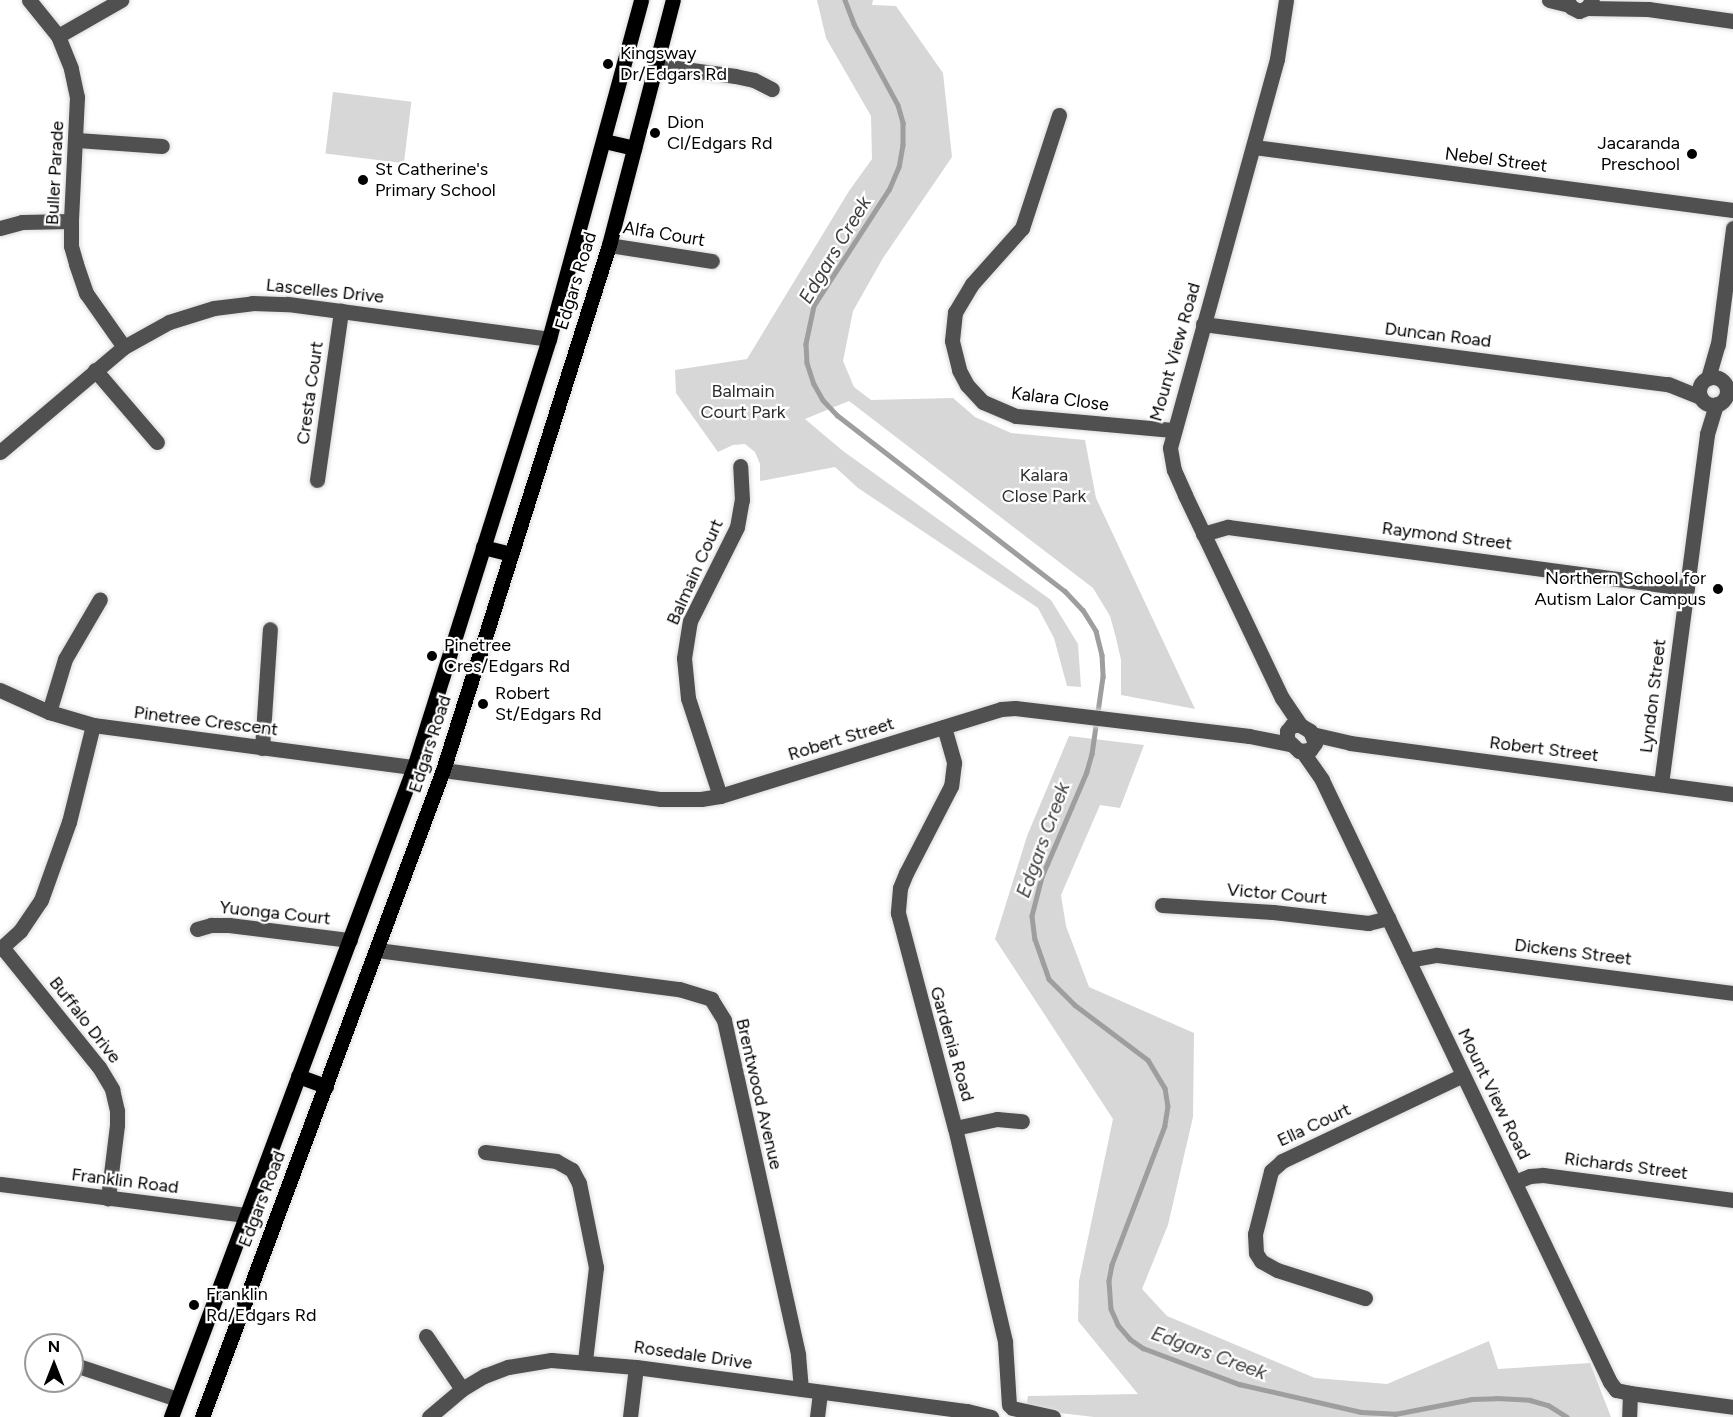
<!DOCTYPE html>
<html>
<head>
<meta charset="utf-8">
<style>
  body { margin:0 }
  #map { position:relative; width:1733px; height:1417px; overflow:hidden; background:#fff; font-family:Figtree,sans-serif }
  div>[style] { position:absolute }
  [style*='--x'] { left:calc(var(--x)*1px); top:calc(var(--y)*1px); width:calc(var(--w)*1px); rotate:calc(var(--a)*1deg) }
  .green>* { inset:0; background:#d7d7d7; transform-origin:0 0 }
  .stream>* { height:4.5px; margin:-2.25px; padding:0 2.25px; transform-origin:2.25px; border-radius:2.25px; background:#9e9e9e }
  .roads { filter:drop-shadow(0 0 2px #dbdbdb) drop-shadow(0 0 2px #dbdbdb) }
  .minor>* { height:15px; margin:-7.5px; padding:0 7.5px; transform-origin:7.5px; border-radius:7.5px; background:#505050 }
  .minor>.ring { margin:-7.5px; padding:0; box-sizing:content-box; background:none; border:15px solid #505050; border-radius:50% }
  .major>* { height:15px; margin:-7.5px; padding:0 7.5px; transform-origin:7.5px; border-radius:7.5px; background:#000 }
  .dots>* { width:16px; height:16px; translate:-50% -50%; box-sizing:border-box; border:3px solid #fff; border-radius:50% }
  span { translate:-50% -50%; white-space:nowrap; text-align:center; line-height:1.15; -webkit-text-stroke:4.5px #fff; paint-order:stroke }
  .poi-label { font-size:18px; color:#000 }
  .left { translate:0 -50%; text-align:left }
  .right { translate:-100% -50%; text-align:right }
  .street-label { font-size:18px; color:#000 }
  .park-label { font-size:18px; color:#2e2e2e }
  .water-label { font-size:20px; color:#3f3f3f; font-style:italic }
  .north { position:absolute; left:24px; top:1333px; width:60px; height:60px; box-sizing:border-box; background:#fff; border:2px solid #999; border-radius:50%; rotate:0deg; font-size:16px; font-weight:700; line-height:24px; text-align:center; color:#000 }
  .north::after { content:''; display:block; margin:auto; width:21px; height:27px; background:#000; clip-path:polygon(50% 0,100% 100%,50% 72%,0 100%) }
</style>
</head>
<body>
<div id="map">
  <div class="green">
    <i style="clip-path:polygon(817px 0,873px 0,872px 5px,896px 6px,943px 73px,952px 157px,883px 258px,853px 311px,843px 361px,854px 387px,871px 400px,953px 398px,975px 417px,1011px 433px,1085px 440px,1096px 498px,1195px 709px,1121px 695px,1121px 660px,1116px 638px,1110px 616px,1093px 588px,849px 401px,805px 419px,843px 451px,1051px 600px,1078px 644px,1081px 687px,1067px 686px,1054px 638px,1038px 608px,858px 488px,835px 467px,760px 481px,760px 464px,755px 452px,745px 444px,733px 445px,718px 452px,676px 393px,675px 370px,747px 359px,849px 191px,872px 159px,871px 116px,826px 38px)"></i>
    <i style="left:333px;top:92px;width:79px;height:62px;rotate:7deg"></i>
    <i style="clip-path:polygon(1069px 736px,1144px 745px,1120px 808px,1100px 805px,1061px 895px,1066px 926px,1089px 987px,1194px 1033px,1193px 1117px,1168px 1225px,1142px 1289px,1167px 1316px,1315px 1378px,1387px 1384px,1489px 1341px,1498px 1369px,1590px 1363px,1611px 1417px,1094px 1417px,1026px 1409px,1028px 1396px,1138px 1394px,1078px 1321px,1079px 1281px,1113px 1119px,995px 939px,1027px 836px)"></i>
  </div>
  <div class="stream">
    <i style="--x:845;--y:0;--w:26;--a:69"></i>
    <i style="--x:854;--y:24;--w:92;--a:61.5"></i>
    <i style="--x:898;--y:105;--w:19;--a:74"></i>
    <i style="--x:903;--y:123;--w:22;--a:90"></i>
    <i style="--x:903;--y:145;--w:22;--a:100"></i>
    <i style="--x:899;--y:167;--w:25;--a:113"></i>
    <i style="--x:889;--y:190;--w:138;--a:122.9"></i>
    <i style="--x:814;--y:306;--w:39;--a:102"></i>
    <i style="--x:806;--y:344;--w:19;--a:87"></i>
    <i style="--x:807;--y:363;--w:22;--a:72"></i>
    <i style="--x:814;--y:384;--w:18;--a:61"></i>
    <i style="--x:823;--y:400;--w:21;--a:47"></i>
    <i style="--x:837;--y:415;--w:288;--a:37.7"></i>
    <i style="--x:1065;--y:591;--w:26;--a:47"></i>
    <i style="--x:1083;--y:610;--w:25;--a:58"></i>
    <i style="--x:1096;--y:631;--w:25;--a:76"></i>
    <i style="--x:1102;--y:655;--w:22;--a:87"></i>
    <i style="--x:1103;--y:677;--w:78;--a:98.1"></i>
    <i style="--x:1092;--y:754;--w:19;--a:106"></i>
    <i style="--x:1087;--y:772;--w:114;--a:113.2"></i>
    <i style="--x:1042;--y:877;--w:40;--a:104.4"></i>
    <i style="--x:1032;--y:916;--w:23;--a:83"></i>
    <i style="--x:1035;--y:939;--w:42;--a:70.7"></i>
    <i style="--x:1049;--y:979;--w:37;--a:45"></i>
    <i style="--x:1075;--y:1005;--w:91;--a:37"></i>
    <i style="--x:1148;--y:1060;--w:33;--a:59"></i>
    <i style="--x:1165;--y:1088;--w:18;--a:81"></i>
    <i style="--x:1168;--y:1106;--w:20;--a:99"></i>
    <i style="--x:1165;--y:1126;--w:149;--a:110.9"></i>
    <i style="--x:1112;--y:1265;--w:16;--a:101"></i>
    <i style="--x:1109;--y:1281;--w:28;--a:86"></i>
    <i style="--x:1111;--y:1309;--w:17;--a:66"></i>
    <i style="--x:1118;--y:1325;--w:18;--a:49"></i>
    <i style="--x:1130;--y:1339;--w:16;--a:35"></i>
    <i style="--x:1143;--y:1348;--w:103;--a:20.6"></i>
    <i style="--x:1239;--y:1384;--w:125;--a:12.9"></i>
    <i style="--x:1361;--y:1412;--w:34;--a:3"></i>
    <i style="--x:1395;--y:1414;--w:78;--a:-11"></i>
    <i style="--x:1472;--y:1399;--w:24;--a:-2"></i>
    <i style="--x:1496;--y:1398;--w:34;--a:3"></i>
    <i style="--x:1530;--y:1400;--w:19;--a:16"></i>
    <i style="--x:1548;--y:1405;--w:22;--a:32"></i>
  </div>
  <div class="roads">
    <div class="minor">
      <i style="--x:29;--y:0;--w:46;--a:51.1"></i>
      <i style="--x:58;--y:36;--w:35;--a:68"></i>
      <i style="--x:71;--y:69;--w:29;--a:78"></i>
      <i style="--x:77;--y:97;--w:124;--a:92.8"></i>
      <i style="--x:71;--y:221;--w:25;--a:90"></i>
      <i style="--x:71;--y:246;--w:19;--a:74"></i>
      <i style="--x:76;--y:264;--w:31;--a:71"></i>
      <i style="--x:86;--y:293;--w:66;--a:54.9"></i>
      <i style="--x:1286;--y:0;--w:60;--a:98.7"></i>
      <i style="--x:1277;--y:59;--w:403;--a:105.4"></i>
      <i style="--x:1170;--y:448;--w:22;--a:80"></i>
      <i style="--x:1174;--y:470;--w:27;--a:66"></i>
      <i style="--x:1185;--y:495;--w:225;--a:64.5"></i>
      <i style="--x:1282;--y:698;--w:32;--a:56"></i>
      <i style="--x:1549;--y:0;--w:21;--a:14"></i>
      <i style="--x:1567;--y:0;--w:8;--a:60"></i>
      <i style="--x:1571;--y:7;--w:9;--a:27"></i>
      <i style="--x:1579;--y:11;--w:9;--a:-21"></i>
      <i style="--x:1587;--y:8;--w:9;--a:-58"></i>
      <i style="--x:1587;--y:8;--w:61;--a:0.9"></i>
      <i style="--x:1648;--y:9;--w:86;--a:8"></i>
      <i style="--x:58;--y:36;--w:73;--a:-29.7"></i>
      <i style="--x:655;--y:65;--w:81;--a:7.8"></i>
      <i style="--x:735;--y:76;--w:19;--a:12"></i>
      <i style="--x:754;--y:80;--w:20;--a:27"></i>
      <i style="--x:1059;--y:115;--w:119;--a:108.1"></i>
      <i style="--x:1022;--y:228;--w:75;--a:131.8"></i>
      <i style="--x:972;--y:284;--w:33;--a:121"></i>
      <i style="--x:955;--y:312;--w:29;--a:96"></i>
      <i style="--x:952;--y:341;--w:30;--a:76"></i>
      <i style="--x:959;--y:370;--w:17;--a:62"></i>
      <i style="--x:967;--y:385;--w:23;--a:47"></i>
      <i style="--x:983;--y:402;--w:36;--a:23"></i>
      <i style="--x:1016;--y:416;--w:158;--a:5.1"></i>
      <i style="--x:77;--y:140;--w:85;--a:4"></i>
      <i style="--x:1254;--y:147;--w:483;--a:7.5"></i>
      <i style="--x:0;--y:228;--w:23;--a:-15"></i>
      <i style="--x:22;--y:222;--w:49;--a:-1.2"></i>
      <i style="--x:609;--y:245;--w:104;--a:8.8"></i>
      <i style="--x:1203;--y:324;--w:469;--a:7.4"></i>
      <i style="--x:1668;--y:384;--w:35;--a:22"></i>
      <i style="--x:95;--y:370;--w:95;--a:49.3"></i>
      <i class="ring" style="left:1699px;top:377px;width:13px;height:13px"></i>
      <i style="--x:1708;--y:378;--w:35;--a:-74"></i>
      <i style="--x:1718;--y:344;--w:117;--a:-82.6"></i>
      <i style="--x:0;--y:452;--w:162;--a:-40.3"></i>
      <i style="--x:124;--y:347;--w:51;--a:-29.1"></i>
      <i style="--x:169;--y:322;--w:47;--a:-17.3"></i>
      <i style="--x:214;--y:308;--w:38;--a:-7"></i>
      <i style="--x:252;--y:303;--w:36;--a:2"></i>
      <i style="--x:288;--y:304;--w:263;--a:7.6"></i>
      <i style="--x:317;--y:480;--w:171;--a:-81.9"></i>
      <i style="--x:1203;--y:534;--w:26;--a:-16"></i>
      <i style="--x:1228;--y:527;--w:463;--a:7.6"></i>
      <i style="--x:0;--y:690;--w:54;--a:24.2"></i>
      <i style="--x:49;--y:712;--w:46;--a:16.5"></i>
      <i style="--x:93;--y:725;--w:324;--a:7.5"></i>
      <i style="--x:49;--y:712;--w:55;--a:-73.2"></i>
      <i style="--x:65;--y:659;--w:69;--a:-59.7"></i>
      <i style="--x:1292;--y:725;--w:8;--a:0"></i>
      <i style="--x:1300;--y:725;--w:12;--a:31"></i>
      <i style="--x:1310;--y:731;--w:13;--a:67"></i>
      <i style="--x:1315;--y:743;--w:9;--a:126"></i>
      <i style="--x:1310;--y:750;--w:11;--a:175"></i>
      <i style="--x:1299;--y:751;--w:16;--a:-137"></i>
      <i style="--x:1287;--y:740;--w:9;--a:-90"></i>
      <i style="--x:1287;--y:731;--w:8;--a:-50"></i>
      <i style="--x:944;--y:727;--w:37;--a:74"></i>
      <i style="--x:954;--y:763;--w:23;--a:97"></i>
      <i style="--x:951;--y:786;--w:98;--a:117.3"></i>
      <i style="--x:906;--y:873;--w:16;--a:112"></i>
      <i style="--x:900;--y:888;--w:25;--a:95"></i>
      <i style="--x:898;--y:913;--w:222;--a:75.2"></i>
      <i style="--x:955;--y:1128;--w:220;--a:76.8"></i>
      <i style="--x:1005;--y:1342;--w:63;--a:86.4"></i>
      <i style="--x:1312;--y:734;--w:39;--a:13"></i>
      <i style="--x:1350;--y:743;--w:386;--a:7.6"></i>
      <i style="--x:262;--y:748;--w:119;--a:-86.2"></i>
      <i style="--x:1302;--y:751;--w:35;--a:55"></i>
      <i style="--x:1322;--y:780;--w:667;--a:64.43"></i>
      <i style="--x:1610;--y:1382;--w:10;--a:53"></i>
      <i style="--x:1616;--y:1390;--w:14;--a:12"></i>
      <i style="--x:1630;--y:1393;--w:24;--a:92"></i>
      <i style="--x:443;--y:770;--w:220;--a:7.6"></i>
      <i style="--x:661;--y:799;--w:40;--a:0"></i>
      <i style="--x:701;--y:799;--w:19;--a:-9"></i>
      <i style="--x:720;--y:796;--w:294;--a:-17.2"></i>
      <i style="--x:1001;--y:709;--w:14;--a:-4"></i>
      <i style="--x:1015;--y:708;--w:236;--a:6.8"></i>
      <i style="--x:1249;--y:736;--w:42;--a:11"></i>
      <i style="--x:1661;--y:784;--w:353;--a:-82.5"></i>
      <i style="--x:1707;--y:434;--w:31;--a:-73"></i>
      <i style="--x:720;--y:796;--w:103;--a:-108.1"></i>
      <i style="--x:688;--y:698;--w:40;--a:-95.7"></i>
      <i style="--x:684;--y:658;--w:37;--a:-81"></i>
      <i style="--x:690;--y:621;--w:105;--a:-63.4"></i>
      <i style="--x:737;--y:527;--w:27;--a:-80"></i>
      <i style="--x:742;--y:500;--w:34;--a:-93"></i>
      <i style="--x:1162;--y:905;--w:111;--a:3.6"></i>
      <i style="--x:1273;--y:912;--w:96;--a:6.6"></i>
      <i style="--x:1368;--y:923;--w:21;--a:-14"></i>
      <i style="--x:197;--y:929;--w:15;--a:-16"></i>
      <i style="--x:211;--y:925;--w:18;--a:0"></i>
      <i style="--x:229;--y:925;--w:122;--a:7.1"></i>
      <i style="--x:2;--y:947;--w:154;--a:51.1"></i>
      <i style="--x:99;--y:1067;--w:26;--a:59"></i>
      <i style="--x:112;--y:1089;--w:23;--a:77"></i>
      <i style="--x:117;--y:1111;--w:14;--a:90"></i>
      <i style="--x:117;--y:1125;--w:74;--a:97"></i>
      <i style="--x:0;--y:949;--w:27;--a:-42"></i>
      <i style="--x:20;--y:931;--w:37;--a:-56"></i>
      <i style="--x:41;--y:900;--w:83;--a:-70.3"></i>
      <i style="--x:69;--y:822;--w:100;--a:-76.1"></i>
      <i style="--x:377;--y:950;--w:305;--a:7.4"></i>
      <i style="--x:679;--y:989;--w:34;--a:17"></i>
      <i style="--x:711;--y:999;--w:25;--a:58"></i>
      <i style="--x:724;--y:1020;--w:343;--a:77.5"></i>
      <i style="--x:798;--y:1355;--w:34;--a:85"></i>
      <i style="--x:1408;--y:960;--w:29;--a:-10"></i>
      <i style="--x:1437;--y:955;--w:298;--a:7.3"></i>
      <i style="--x:955;--y:1128;--w:43;--a:-12.1"></i>
      <i style="--x:997;--y:1119;--w:25;--a:5"></i>
      <i style="--x:485;--y:1152;--w:72;--a:7.2"></i>
      <i style="--x:556;--y:1161;--w:18;--a:29"></i>
      <i style="--x:572;--y:1170;--w:15;--a:62"></i>
      <i style="--x:579;--y:1183;--w:86;--a:78.6"></i>
      <i style="--x:596;--y:1267;--w:95;--a:96.7"></i>
      <i style="--x:1515;--y:1182;--w:16;--a:-22"></i>
      <i style="--x:1530;--y:1176;--w:13;--a:-4"></i>
      <i style="--x:1543;--y:1175;--w:192;--a:7.5"></i>
      <i style="--x:0;--y:1184;--w:248;--a:7.2"></i>
      <i style="--x:1365;--y:1298;--w:92;--a:-162.3"></i>
      <i style="--x:1277;--y:1270;--w:18;--a:-151"></i>
      <i style="--x:1261;--y:1261;--w:9;--a:-122"></i>
      <i style="--x:1256;--y:1253;--w:19;--a:-93"></i>
      <i style="--x:1255;--y:1234;--w:65;--a:-75.7"></i>
      <i style="--x:1271;--y:1171;--w:15;--a:-42"></i>
      <i style="--x:1282;--y:1161;--w:200;--a:-25.4"></i>
      <i style="--x:426;--y:1336;--w:64;--a:55.8"></i>
      <i style="--x:72;--y:1364;--w:111;--a:18.4"></i>
      <i style="--x:1630;--y:1393;--w:104;--a:7.7"></i>
      <i style="--x:1012;--y:1408;--w:42;--a:12.4"></i>
      <i style="--x:429;--y:1417;--w:43;--a:-40.3"></i>
      <i style="--x:462;--y:1389;--w:26;--a:-31"></i>
      <i style="--x:484;--y:1376;--w:26;--a:-21"></i>
      <i style="--x:508;--y:1367;--w:44;--a:-9.2"></i>
      <i style="--x:551;--y:1360;--w:85;--a:4.7"></i>
      <i style="--x:636;--y:1367;--w:334;--a:7.6"></i>
      <i style="--x:967;--y:1411;--w:25;--a:14"></i>
      <i style="--x:630;--y:1417;--w:50;--a:-83.2"></i>
      <i style="--x:817;--y:1417;--w:25;--a:-83"></i>
    </div>
    <div class="major">
      <i style="--x:604;--y:141;--w:31;--a:13"></i>
      <i style="--x:483;--y:547;--w:29;--a:14"></i>
      <i style="--x:298;--y:1076;--w:30;--a:20"></i>
      <i style="--x:171;--y:1417;--w:694;--a:-69.5"></i>
      <i style="--x:414;--y:767;--w:449;--a:-72.5"></i>
      <i style="--x:549;--y:339;--w:351;--a:-74.8"></i>
      <i style="--x:202;--y:1417;--w:690;--a:-69.57"></i>
      <i style="--x:443;--y:770;--w:551;--a:-72.45"></i>
      <i style="--x:609;--y:245;--w:253;--a:-75.4"></i>
    </div>
  </div>
  <div class="dots">
    <i style="left:608px;top:64px;background:#000"></i>
    <i style="left:655px;top:133px;background:#000"></i>
    <i style="left:1692px;top:154px;background:#000"></i>
    <i style="left:363px;top:180px;background:#000"></i>
    <i style="left:1718px;top:589px;background:#000"></i>
    <i style="left:432px;top:656px;background:#000"></i>
    <i style="left:483px;top:704px;background:#000"></i>
    <i style="left:194px;top:1305px;background:#000"></i>
  </div>
  <div class="poi-label">
    <span class="left" style="left:620px;top:64px">Kingsway<br>Dr/Edgars Rd</span>
    <span class="left" style="left:667px;top:133px">Dion<br>Cl/Edgars Rd</span>
    <span class="right" style="left:1680px;top:154px">Jacaranda<br>Preschool</span>
    <span class="left" style="left:375px;top:180px">St Catherine's<br>Primary School</span>
    <span class="right" style="left:1706px;top:589px">Northern School for<br>Autism Lalor Campus</span>
    <span class="left" style="left:444px;top:656px">Pinetree<br>Cres/Edgars Rd</span>
    <span class="left" style="left:495px;top:704px">Robert<br>St/Edgars Rd</span>
    <span class="left" style="left:206px;top:1305px">Franklin<br>Rd/Edgars Rd</span>
  </div>
  <div class="street-label">
    <span style="left:1496px;top:160px;rotate:7deg">Nebel Street</span>
    <span style="left:55px;top:173px;rotate:-87deg">Buller Parade</span>
    <span style="left:664px;top:234px;rotate:9deg">Alfa Court</span>
    <span style="left:576px;top:281px;rotate:-73deg">Edgars Road</span>
    <span style="left:325px;top:291px;rotate:6deg">Lascelles Drive</span>
    <span style="left:1438px;top:335px;rotate:7deg">Duncan Road</span>
    <span style="left:1175px;top:352px;rotate:-74deg">Mount View Road</span>
    <span style="left:310px;top:393px;rotate:-82deg">Cresta Court</span>
    <span style="left:1060px;top:399px;rotate:7deg">Kalara Close</span>
    <span style="left:1447px;top:536px;rotate:7deg">Raymond Street</span>
    <span style="left:695px;top:572px;rotate:-66deg">Balmain Court</span>
    <span style="left:1653px;top:696px;rotate:-83deg">Lyndon Street</span>
    <span style="left:206px;top:721px;rotate:7deg">Pinetree Crescent</span>
    <span style="left:841px;top:739px;rotate:-17deg">Robert Street</span>
    <span style="left:430px;top:744px;rotate:-72deg">Edgars Road</span>
    <span style="left:1544px;top:749px;rotate:7deg">Robert Street</span>
    <span style="left:1277px;top:894px;rotate:5deg">Victor Court</span>
    <span style="left:275px;top:913px;rotate:6deg">Yuonga Court</span>
    <span style="left:1573px;top:952px;rotate:7deg">Dickens Street</span>
    <span style="left:85px;top:1020px;rotate:52deg">Buffalo Drive</span>
    <span style="left:952px;top:1044px;rotate:74deg">Gardenia Road</span>
    <span style="left:759px;top:1094px;rotate:77deg">Brentwood Avenue</span>
    <span style="left:1494px;top:1094px;rotate:64deg">Mount View Road</span>
    <span style="left:1314px;top:1125px;rotate:-25deg">Ella Court</span>
    <span style="left:1626px;top:1166px;rotate:7deg">Richards Street</span>
    <span style="left:125px;top:1181px;rotate:7deg">Franklin Road</span>
    <span style="left:262px;top:1199px;rotate:-69deg">Edgars Road</span>
    <span style="left:693px;top:1355px;rotate:8deg">Rosedale Drive</span>
  </div>
  <div class="park-label">
    <span style="left:743px;top:402px">Balmain<br>Court Park</span>
    <span style="left:1044px;top:486px">Kalara<br>Close Park</span>
  </div>
  <div class="water-label">
    <span style="left:835px;top:250px;rotate:-59deg">Edgars Creek</span>
    <span style="left:1043px;top:840px;rotate:-70deg">Edgars Creek</span>
    <span style="left:1209px;top:1353px;rotate:20deg">Edgars Creek</span>
  </div>
  <div class="north">N</div>
</div>
</body>
</html>
